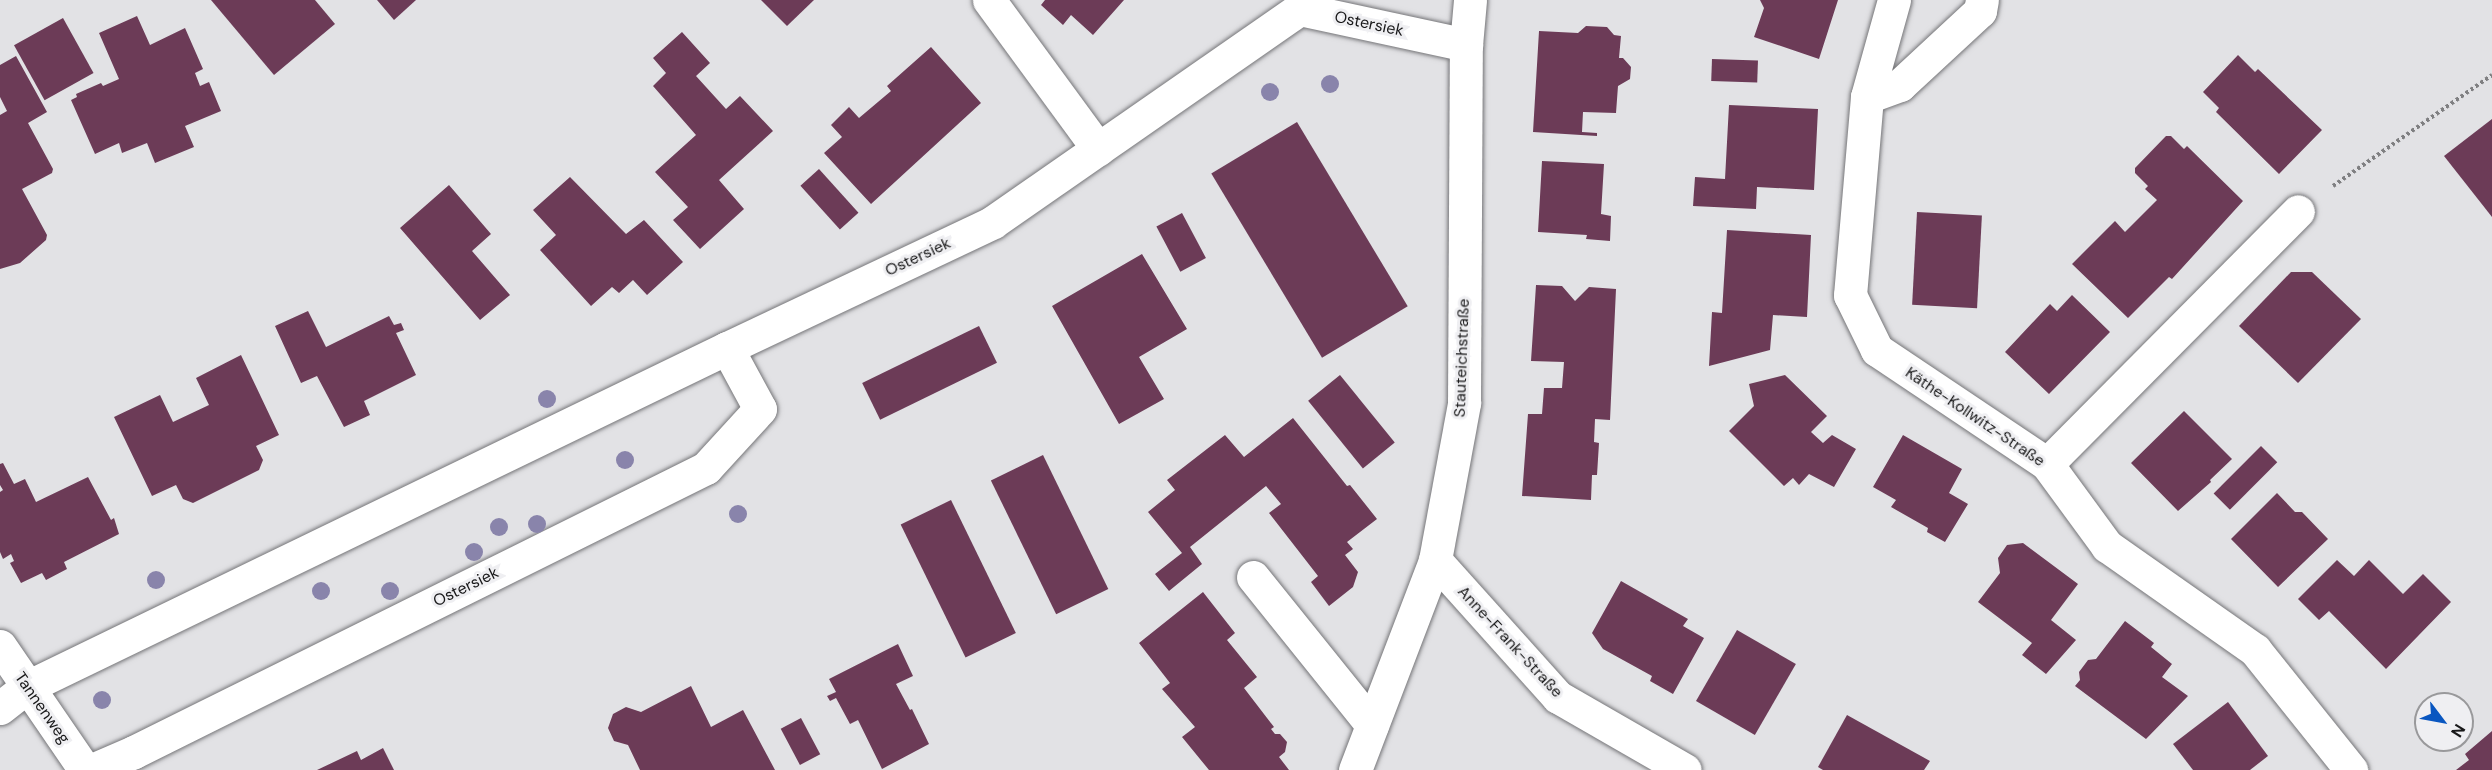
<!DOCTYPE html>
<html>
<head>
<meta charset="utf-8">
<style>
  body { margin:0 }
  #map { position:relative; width:2492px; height:770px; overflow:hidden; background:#e2e2e5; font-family:"DM Sans",sans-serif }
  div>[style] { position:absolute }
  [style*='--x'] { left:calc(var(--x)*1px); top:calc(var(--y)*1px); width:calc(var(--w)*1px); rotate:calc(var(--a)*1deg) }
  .building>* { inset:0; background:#6c3b57; transform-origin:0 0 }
  .path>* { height:4px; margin-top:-2px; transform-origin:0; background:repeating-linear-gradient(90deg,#7f7f81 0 3px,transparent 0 6px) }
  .roads { filter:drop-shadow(0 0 2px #757578) drop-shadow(0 0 2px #757578) }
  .minor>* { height:33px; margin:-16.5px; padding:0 16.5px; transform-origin:16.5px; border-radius:16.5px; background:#fff }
  .trees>* { width:18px; height:18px; margin:-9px; border-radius:50%; background:#8984ab }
  span { translate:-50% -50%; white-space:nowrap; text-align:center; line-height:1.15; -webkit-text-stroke:6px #efeff2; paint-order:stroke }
  .street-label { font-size:16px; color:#181819 }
  .north { position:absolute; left:2414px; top:692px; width:60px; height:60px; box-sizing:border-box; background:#efeff2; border:2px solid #99999b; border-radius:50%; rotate:122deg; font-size:16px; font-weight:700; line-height:24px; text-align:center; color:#181819 }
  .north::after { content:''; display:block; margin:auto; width:21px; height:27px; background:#0956c0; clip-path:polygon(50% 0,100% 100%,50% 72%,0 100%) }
</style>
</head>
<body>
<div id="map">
  <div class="building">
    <i style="clip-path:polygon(211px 0,315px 0,335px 24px,274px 75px)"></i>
    <i style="clip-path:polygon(377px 0,416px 0,394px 20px)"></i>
    <i style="clip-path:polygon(761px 0,814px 0,787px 26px)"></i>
    <i style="clip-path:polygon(1045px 0,1124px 0,1093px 35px,1071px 15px,1063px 25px,1041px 5px)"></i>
    <i style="clip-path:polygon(1760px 0,1838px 0,1819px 59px,1754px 37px,1764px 8px)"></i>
    <i style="clip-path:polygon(137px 16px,150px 45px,185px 28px,203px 69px,195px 73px,200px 86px,209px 82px,221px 111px,185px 126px,194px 147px,155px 163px,147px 143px,122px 153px,119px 143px,95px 154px,71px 100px,77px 97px,76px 94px,101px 83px,103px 86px,119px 79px,99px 33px)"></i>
    <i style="left:63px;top:18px;width:63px;height:56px;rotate:61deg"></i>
    <i style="clip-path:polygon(1586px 26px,1607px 27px,1614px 35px,1621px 36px,1619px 58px,1623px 58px,1631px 67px,1630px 79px,1618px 86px,1616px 113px,1583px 112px,1582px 132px,1597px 133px,1597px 136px,1533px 132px,1539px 31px,1578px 33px)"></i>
    <i style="clip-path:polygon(682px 32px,710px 63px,696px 76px,726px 109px,740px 96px,773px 131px,719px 180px,744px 209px,700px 249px,673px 220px,688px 207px,655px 172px,696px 135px,653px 86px,666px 73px,653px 58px)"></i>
    <i style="clip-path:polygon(931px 47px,981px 103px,871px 204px,824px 153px,842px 137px,831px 125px,849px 107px,859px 118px,891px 91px,887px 86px)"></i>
    <i style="clip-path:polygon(2238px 55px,2255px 72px,2258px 69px,2322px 130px,2279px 174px,2216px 112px,2219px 108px,2203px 92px)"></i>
    <i style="clip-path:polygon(16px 56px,47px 112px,28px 123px,53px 169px,52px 173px,22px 189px,47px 235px,46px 240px,20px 263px,0 269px,0 115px,7px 111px,0 97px,0 65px)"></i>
    <i style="left:1712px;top:59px;width:46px;height:22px;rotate:2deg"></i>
    <i style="clip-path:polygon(1729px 105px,1818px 109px,1814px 190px,1757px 187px,1756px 209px,1693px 206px,1695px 177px,1725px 179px)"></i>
    <i style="clip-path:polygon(2492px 119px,2492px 217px,2444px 156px)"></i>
    <i style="left:1297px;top:122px;width:215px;height:100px;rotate:59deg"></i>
    <i style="clip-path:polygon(2166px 136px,2171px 136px,2184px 149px,2187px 146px,2243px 201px,2172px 279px,2169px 277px,2128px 318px,2072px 264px,2115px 221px,2125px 232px,2157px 200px,2145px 189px,2148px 186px,2135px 173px,2135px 168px)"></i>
    <i style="clip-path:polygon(1542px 161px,1604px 164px,1601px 214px,1611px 216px,1610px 241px,1586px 239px,1587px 235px,1538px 232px)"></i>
    <i style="left:819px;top:169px;width:59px;height:25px;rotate:48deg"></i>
    <i style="clip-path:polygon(570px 177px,626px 234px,644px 220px,683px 262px,647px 295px,633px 280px,619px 293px,612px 287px,591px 306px,540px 250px,556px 235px,533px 210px)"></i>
    <i style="clip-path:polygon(449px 185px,491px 234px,472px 251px,510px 295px,480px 320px,400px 228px)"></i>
    <i style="left:1917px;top:212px;width:65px;height:93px;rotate:3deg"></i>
    <i style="left:1182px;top:213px;width:51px;height:29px;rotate:62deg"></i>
    <i style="clip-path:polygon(1727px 230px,1811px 235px,1807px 317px,1773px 315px,1770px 350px,1709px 366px,1712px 312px,1722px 313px)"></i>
    <i style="clip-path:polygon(1142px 254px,1187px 329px,1139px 357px,1164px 399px,1119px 424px,1052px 306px)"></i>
    <i style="clip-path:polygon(2291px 272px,2312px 272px,2361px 319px,2298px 383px,2239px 326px)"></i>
    <i style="clip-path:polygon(1536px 285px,1562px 286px,1575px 301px,1589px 287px,1616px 289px,1610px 420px,1595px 419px,1594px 442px,1599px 443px,1597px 475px,1592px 475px,1591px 500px,1522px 496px,1528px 414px,1542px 414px,1544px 388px,1562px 388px,1564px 362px,1531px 361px)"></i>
    <i style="clip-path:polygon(2072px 295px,2110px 332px,2049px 394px,2005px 352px,2050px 304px,2057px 311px)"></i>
    <i style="clip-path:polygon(308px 311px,326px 347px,389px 316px,394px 325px,401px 323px,404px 330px,396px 333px,416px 375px,364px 401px,370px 415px,344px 427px,317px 376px,301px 383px,275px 326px)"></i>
    <i style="left:979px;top:326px;width:41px;height:130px;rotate:64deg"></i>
    <i style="clip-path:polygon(241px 355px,279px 435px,256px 446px,263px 460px,259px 470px,193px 503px,183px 499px,176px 485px,152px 496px,114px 417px,160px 395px,173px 422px,209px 405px,196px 378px)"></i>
    <i style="left:1340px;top:375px;width:87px;height:41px;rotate:51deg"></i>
    <i style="clip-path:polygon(1785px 375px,1827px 416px,1811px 432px,1823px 443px,1832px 435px,1856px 449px,1834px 487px,1809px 474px,1799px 485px,1793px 478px,1784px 486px,1729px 431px,1754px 406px,1749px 384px)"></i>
    <i style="clip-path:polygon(2184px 411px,2232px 459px,2210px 480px,2211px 482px,2178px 511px,2131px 463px)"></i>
    <i style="clip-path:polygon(1293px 418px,1347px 486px,1350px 485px,1377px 519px,1347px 542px,1353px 549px,1345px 555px,1358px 572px,1353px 587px,1329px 606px,1311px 582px,1318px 576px,1269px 513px,1281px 504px,1266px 486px,1190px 547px,1202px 564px,1169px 591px,1155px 574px,1182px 553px,1148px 512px,1175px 490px,1167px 480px,1225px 435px,1244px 457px)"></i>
    <i style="clip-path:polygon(1903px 435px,1962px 469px,1949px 493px,1968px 504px,1945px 542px,1927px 532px,1928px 528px,1891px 507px,1896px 500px,1873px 487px)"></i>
    <i style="left:2261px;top:446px;width:23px;height:67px;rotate:45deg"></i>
    <i style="left:1043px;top:455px;width:149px;height:58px;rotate:64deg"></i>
    <i style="clip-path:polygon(3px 463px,14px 484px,25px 479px,36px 502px,88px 477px,111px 520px,114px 518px,119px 534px,64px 562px,67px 569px,46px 580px,42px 573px,21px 583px,10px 563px,14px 561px,11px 554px,3px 559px,0 552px,0 492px,3px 490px,0 485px,0 464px)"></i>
    <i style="clip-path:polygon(2277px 493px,2295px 512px,2302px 512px,2328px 539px,2278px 587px,2231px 539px)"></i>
    <i style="left:951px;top:500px;width:148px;height:56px;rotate:64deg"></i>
    <i style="clip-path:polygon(2023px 543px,2078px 584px,2051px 620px,2076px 640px,2046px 674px,2022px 655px,2032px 643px,1978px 602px,2000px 573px,1998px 558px,2007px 545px)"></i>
    <i style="clip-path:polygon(2337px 560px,2354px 576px,2369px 560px,2403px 594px,2423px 574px,2451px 602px,2386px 669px,2329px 611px,2319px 620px,2298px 599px)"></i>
    <i style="clip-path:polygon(1621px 581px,1688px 619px,1683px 626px,1704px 638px,1673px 694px,1650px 681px,1652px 676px,1603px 649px,1592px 633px)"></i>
    <i style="clip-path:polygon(1203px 592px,1235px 633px,1227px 640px,1257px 677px,1244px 688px,1274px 727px,1271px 729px,1275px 734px,1280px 734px,1287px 742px,1285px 752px,1279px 757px,1289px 770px,1209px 770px,1182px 737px,1195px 727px,1162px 689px,1170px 683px,1139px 643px)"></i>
    <i style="clip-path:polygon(2125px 621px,2154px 643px,2151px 647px,2172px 664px,2162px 677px,2188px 696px,2146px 739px,2075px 686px,2080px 680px,2079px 672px,2088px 660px,2096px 659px)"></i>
    <i style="left:1737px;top:630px;width:68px;height:82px;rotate:30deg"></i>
    <i style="clip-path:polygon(898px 644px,913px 676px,896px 684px,910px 710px,912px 709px,929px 744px,882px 769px,858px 720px,850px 724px,836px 698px,830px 701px,827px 696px,836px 692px,829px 679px)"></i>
    <i style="clip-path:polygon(691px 686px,711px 727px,743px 710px,775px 770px,640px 770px,628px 745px,614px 741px,608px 728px,613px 714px,626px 707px,641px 712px)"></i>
    <i style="clip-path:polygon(2228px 702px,2268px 756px,2250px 770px,2193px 770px,2173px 744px)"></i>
    <i style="clip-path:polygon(1847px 715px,1930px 761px,1924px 770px,1823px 770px,1818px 767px)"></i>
    <i style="left:801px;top:718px;width:41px;height:23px;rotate:62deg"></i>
    <i style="clip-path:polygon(2492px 731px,2492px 770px,2456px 770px,2469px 760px,2465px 754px)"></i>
    <i style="clip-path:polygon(383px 748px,394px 770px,317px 770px,357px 751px,361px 760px)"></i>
  </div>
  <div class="path">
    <i style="--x:2333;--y:186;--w:194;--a:-34.9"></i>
  </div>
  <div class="roads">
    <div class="minor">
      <i style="--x:989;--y:0;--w:185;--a:53.8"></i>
      <i style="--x:1894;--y:0;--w:101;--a:105.6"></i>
      <i style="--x:1867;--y:97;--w:199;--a:94.9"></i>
      <i style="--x:1850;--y:295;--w:61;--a:63.9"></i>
      <i style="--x:1877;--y:350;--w:205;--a:33.8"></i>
      <i style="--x:2047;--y:464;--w:102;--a:53.8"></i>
      <i style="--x:2107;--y:546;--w:181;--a:35.1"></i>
      <i style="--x:2255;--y:650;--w:154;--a:51.3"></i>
      <i style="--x:1867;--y:97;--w:35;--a:-20"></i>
      <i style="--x:1900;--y:85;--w:109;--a:-42.8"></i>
      <i style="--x:1980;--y:11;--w:11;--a:-80"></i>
      <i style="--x:727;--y:348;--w:294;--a:-25.3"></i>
      <i style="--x:993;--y:222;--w:374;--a:-34.8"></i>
      <i style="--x:1300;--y:9;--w:170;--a:12.2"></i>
      <i style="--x:2047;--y:464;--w:356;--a:-45.2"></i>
      <i style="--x:1435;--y:560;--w:184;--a:48.1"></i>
      <i style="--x:1558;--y:697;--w:146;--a:29.9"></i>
      <i style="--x:1253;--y:577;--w:190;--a:51.2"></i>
      <i style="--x:0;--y:646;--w:150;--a:55.6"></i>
      <i style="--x:0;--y:708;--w:34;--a:-38"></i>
      <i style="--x:27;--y:687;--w:778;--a:-25.84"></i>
      <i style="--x:727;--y:348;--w:69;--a:61.6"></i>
      <i style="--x:760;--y:409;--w:80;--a:132.5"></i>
      <i style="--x:706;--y:468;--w:639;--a:153.6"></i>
      <i style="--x:134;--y:752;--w:46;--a:156.8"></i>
      <i style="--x:1355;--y:770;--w:225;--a:-69.1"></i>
      <i style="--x:1435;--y:560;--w:160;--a:-79.5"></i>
      <i style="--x:1464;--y:403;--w:358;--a:-89.7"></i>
      <i style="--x:1466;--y:45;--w:45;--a:-84.9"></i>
    </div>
  </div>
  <div class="trees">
    <i style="left:1330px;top:84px"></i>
    <i style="left:1270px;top:92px"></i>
    <i style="left:547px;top:399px"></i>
    <i style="left:625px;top:460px"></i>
    <i style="left:738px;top:514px"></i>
    <i style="left:537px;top:524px"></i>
    <i style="left:499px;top:527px"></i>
    <i style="left:474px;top:552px"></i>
    <i style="left:156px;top:580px"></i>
    <i style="left:321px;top:591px"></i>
    <i style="left:390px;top:591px"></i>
    <i style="left:102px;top:700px"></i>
  </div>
  <div class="street-label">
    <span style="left:1369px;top:24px;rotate:12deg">Ostersiek</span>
    <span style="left:918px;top:257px;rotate:-25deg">Ostersiek</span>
    <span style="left:1462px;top:358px;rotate:-88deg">Stauteichstraße</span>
    <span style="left:1975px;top:417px;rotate:34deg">Käthe-Kollwitz-Straße</span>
    <span style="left:466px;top:587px;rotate:-26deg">Ostersiek</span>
    <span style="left:1510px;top:642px;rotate:47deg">Anne-Frank-Straße</span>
    <span style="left:42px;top:708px;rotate:55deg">Tannenweg</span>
  </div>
  <div class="north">N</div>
</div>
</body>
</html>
